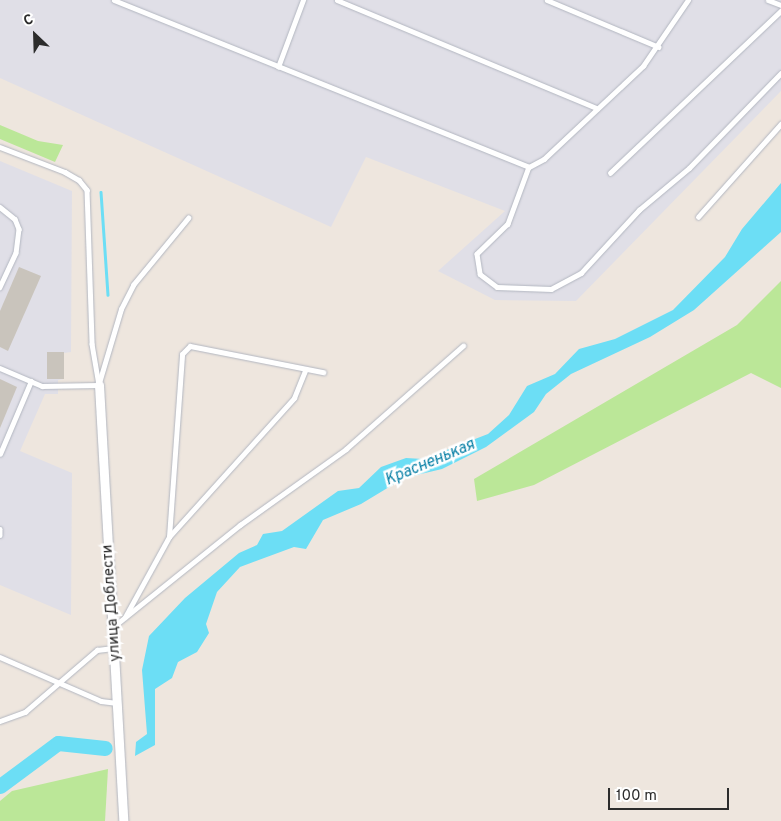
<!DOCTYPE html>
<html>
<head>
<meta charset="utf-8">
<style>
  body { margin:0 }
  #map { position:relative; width:781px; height:821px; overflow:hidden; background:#eee6de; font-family:Overpass,sans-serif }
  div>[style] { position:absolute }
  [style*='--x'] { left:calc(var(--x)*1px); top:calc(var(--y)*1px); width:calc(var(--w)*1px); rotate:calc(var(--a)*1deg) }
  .industrial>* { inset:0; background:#e0dfe7 }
  .green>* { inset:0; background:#bbe798 }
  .water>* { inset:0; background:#6cdef5 }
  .stream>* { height:2.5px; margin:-1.25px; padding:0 1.25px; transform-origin:1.25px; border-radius:1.25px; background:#6cdef5 }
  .river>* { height:15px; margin:-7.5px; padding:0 7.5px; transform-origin:7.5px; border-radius:7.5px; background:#6cdef5 }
  .building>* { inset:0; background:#c9c4bc; transform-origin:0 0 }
  .roads { filter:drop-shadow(0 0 1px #b2b6c0) drop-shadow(0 0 1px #b2b6c0) }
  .service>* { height:4.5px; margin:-2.25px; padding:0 2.25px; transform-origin:2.25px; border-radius:2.25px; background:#fff }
  .minor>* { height:9px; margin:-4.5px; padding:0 4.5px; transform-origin:4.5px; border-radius:4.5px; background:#fff }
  span { translate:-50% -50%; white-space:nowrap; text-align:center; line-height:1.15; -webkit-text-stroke:5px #fff; paint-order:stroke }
  .street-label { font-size:15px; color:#2c2c2c }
  .water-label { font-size:16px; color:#077fa5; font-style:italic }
  .north { position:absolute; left:10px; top:10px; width:50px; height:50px; -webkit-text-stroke:4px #fff; paint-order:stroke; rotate:336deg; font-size:14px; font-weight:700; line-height:20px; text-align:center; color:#2c2c2c }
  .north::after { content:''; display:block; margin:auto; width:18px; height:22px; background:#2c2c2c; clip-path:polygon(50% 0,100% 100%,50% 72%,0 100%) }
  .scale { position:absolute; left:608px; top:788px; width:121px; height:22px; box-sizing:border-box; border:2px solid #2c2c2c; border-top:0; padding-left:6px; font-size:15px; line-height:18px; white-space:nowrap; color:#2c2c2c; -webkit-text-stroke:4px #fff; paint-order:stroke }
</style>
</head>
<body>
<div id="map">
  <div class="industrial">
    <i style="clip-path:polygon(0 0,781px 0,781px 91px,576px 301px,495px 300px,438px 271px,505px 211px,366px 157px,331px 227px,0 78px)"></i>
    <i style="clip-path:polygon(0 161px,72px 191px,71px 352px,64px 353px,64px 379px,58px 380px,58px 394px,45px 394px,20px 451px,72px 473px,71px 615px,0 585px)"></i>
  </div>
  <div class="green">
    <i style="clip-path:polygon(0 125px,38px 141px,63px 145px,55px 162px,0 139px)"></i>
    <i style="clip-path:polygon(781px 281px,781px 388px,751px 373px,534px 485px,477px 501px,474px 479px,737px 325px)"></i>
    <i style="clip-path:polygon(108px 769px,105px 821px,0 821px,0 801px,12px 791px)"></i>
  </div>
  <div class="water">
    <i style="clip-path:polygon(781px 183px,781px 232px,694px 310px,650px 337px,571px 374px,546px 394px,534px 412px,486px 447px,442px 469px,404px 478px,361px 504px,323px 520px,306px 549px,294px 547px,240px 567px,217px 592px,206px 624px,209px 633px,197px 652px,178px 662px,172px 678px,155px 689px,155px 745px,135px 756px,136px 742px,147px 734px,142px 670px,149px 636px,185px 598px,239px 553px,257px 545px,263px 534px,282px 531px,338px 491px,359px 488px,381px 467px,406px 458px,423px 459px,488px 434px,509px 415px,527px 386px,555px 374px,579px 349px,615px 339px,673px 310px,725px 257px,742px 229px)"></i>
  </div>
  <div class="stream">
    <i style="--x:101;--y:192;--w:103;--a:86.1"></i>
  </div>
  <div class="river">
    <i style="--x:0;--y:786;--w:72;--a:-36.6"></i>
    <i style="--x:58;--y:743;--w:47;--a:6.1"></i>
  </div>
  <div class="building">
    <i style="clip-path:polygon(19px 267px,41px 276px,8px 351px,0 347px,0 311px)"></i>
    <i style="left:47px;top:352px;width:17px;height:27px"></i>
    <i style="clip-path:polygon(0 379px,17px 387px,0 428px)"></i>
  </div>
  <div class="roads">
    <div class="service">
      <i style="--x:114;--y:0;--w:447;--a:21.9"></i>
      <i style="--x:529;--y:167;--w:17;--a:-28"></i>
      <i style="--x:544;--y:159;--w:136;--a:-43.2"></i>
      <i style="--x:643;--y:66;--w:80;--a:-55.7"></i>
      <i style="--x:337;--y:0;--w:282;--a:22.6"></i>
      <i style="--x:547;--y:0;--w:121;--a:22.8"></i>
      <i style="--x:768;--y:0;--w:14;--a:21"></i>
      <i style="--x:278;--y:67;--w:72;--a:-69.5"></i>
      <i style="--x:0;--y:147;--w:70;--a:21"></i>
      <i style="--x:65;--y:172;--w:16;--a:30"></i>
      <i style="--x:79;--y:180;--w:13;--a:51"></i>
      <i style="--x:87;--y:190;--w:154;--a:88.1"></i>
      <i style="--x:92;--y:344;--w:42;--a:80.3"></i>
      <i style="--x:529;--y:167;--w:61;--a:110.2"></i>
      <i style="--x:508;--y:224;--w:43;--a:135.9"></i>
      <i style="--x:477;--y:254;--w:20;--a:81"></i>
      <i style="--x:480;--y:274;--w:21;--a:37"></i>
      <i style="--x:497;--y:287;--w:54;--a:2.1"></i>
      <i style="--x:551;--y:289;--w:34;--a:-28"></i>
      <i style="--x:581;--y:273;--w:86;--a:-47.4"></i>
      <i style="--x:639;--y:210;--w:65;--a:-40"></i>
      <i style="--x:689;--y:168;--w:132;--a:-45.9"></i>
      <i style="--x:610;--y:173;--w:236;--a:-43.5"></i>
      <i style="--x:0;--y:207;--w:19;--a:39"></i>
      <i style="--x:15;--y:219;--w:11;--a:68"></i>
      <i style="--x:19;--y:229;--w:24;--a:97"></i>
      <i style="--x:16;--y:253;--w:38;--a:115"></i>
      <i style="--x:698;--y:217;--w:125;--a:-48.3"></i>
      <i style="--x:0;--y:368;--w:46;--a:23.2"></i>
      <i style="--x:42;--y:386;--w:57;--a:-1"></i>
      <i style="--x:99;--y:383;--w:77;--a:-73.4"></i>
      <i style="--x:121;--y:309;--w:27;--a:-63"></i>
      <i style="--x:133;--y:285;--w:87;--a:-50.6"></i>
      <i style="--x:0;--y:454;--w:79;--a:-67"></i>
      <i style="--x:0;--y:529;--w:6;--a:90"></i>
      <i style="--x:169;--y:537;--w:183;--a:-85.9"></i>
      <i style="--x:182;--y:354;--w:11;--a:-45"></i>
      <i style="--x:190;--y:346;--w:136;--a:11.1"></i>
      <i style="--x:125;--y:617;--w:91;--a:-61.2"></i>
      <i style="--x:169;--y:537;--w:187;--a:-48"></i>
      <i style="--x:294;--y:398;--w:29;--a:-68"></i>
      <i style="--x:113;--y:627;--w:163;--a:-38.8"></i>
      <i style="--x:240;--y:525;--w:130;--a:-35.6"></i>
      <i style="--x:346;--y:449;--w:156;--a:-41.4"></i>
      <i style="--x:0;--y:657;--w:110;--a:23.5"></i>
      <i style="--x:101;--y:701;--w:16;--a:7"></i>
      <i style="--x:0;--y:721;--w:27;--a:-20"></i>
      <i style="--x:25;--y:712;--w:95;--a:-40.7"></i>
      <i style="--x:97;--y:650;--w:16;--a:-7"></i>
    </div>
    <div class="minor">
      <i style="--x:99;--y:385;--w:437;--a:86.8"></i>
    </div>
  </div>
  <div class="street-label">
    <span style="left:112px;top:603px;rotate:-94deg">улица Доблести</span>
  </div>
  <div class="water-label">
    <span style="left:430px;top:463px;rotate:-23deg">Красненькая</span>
  </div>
  <div class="north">С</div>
  <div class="scale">100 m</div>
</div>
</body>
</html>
